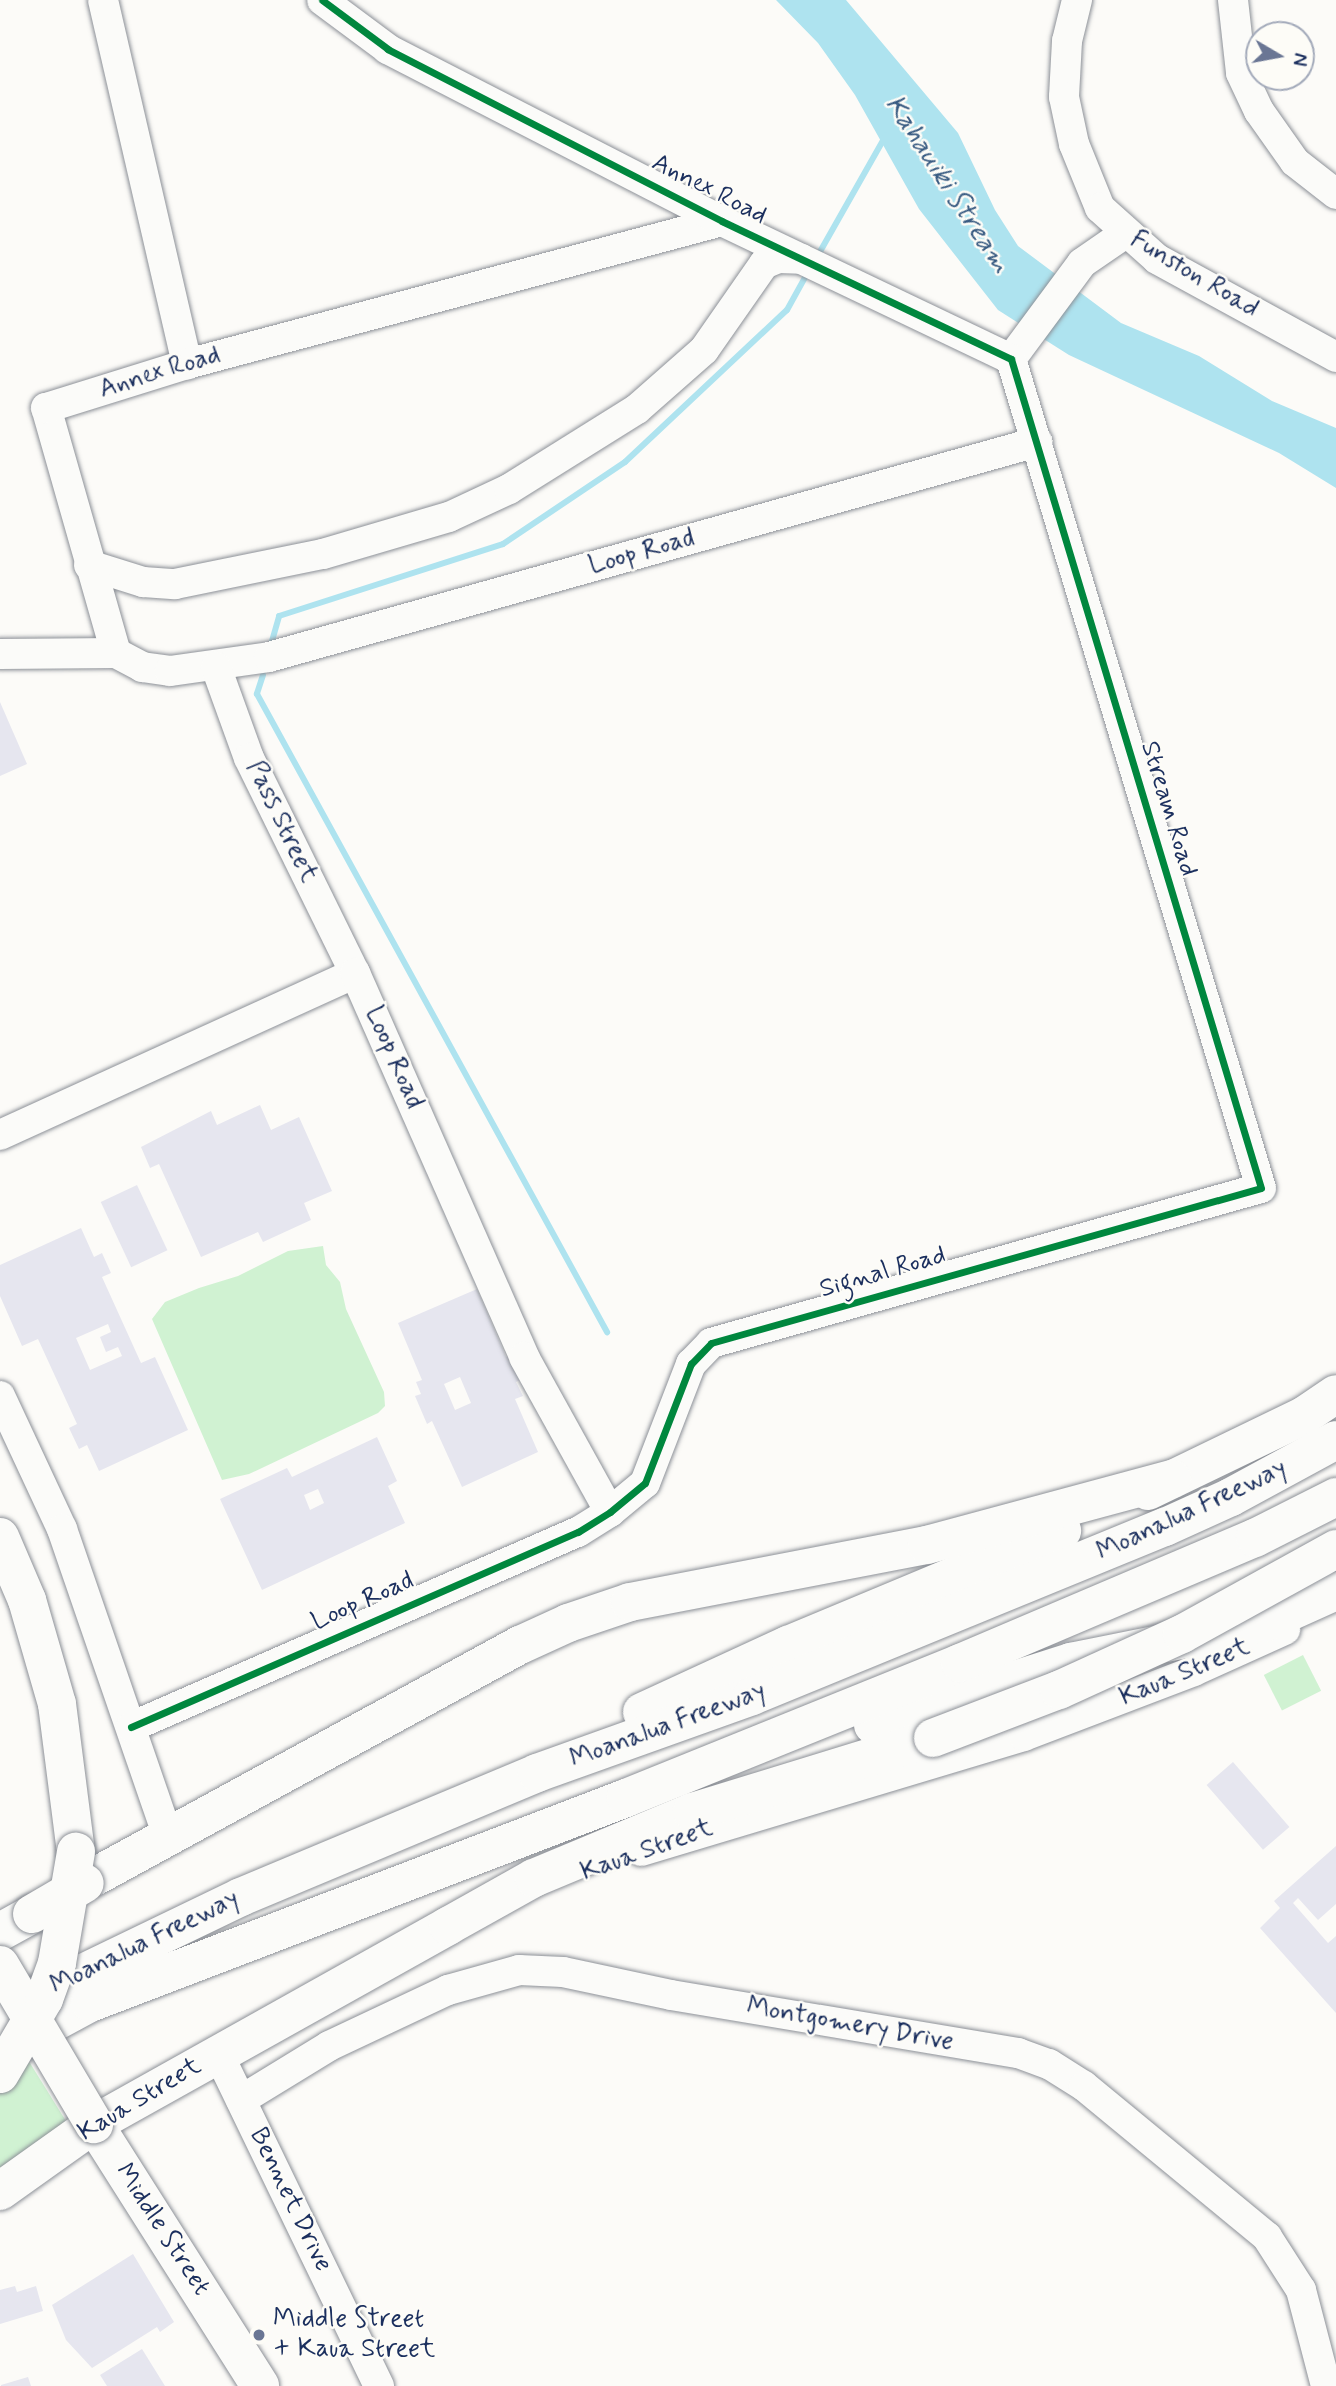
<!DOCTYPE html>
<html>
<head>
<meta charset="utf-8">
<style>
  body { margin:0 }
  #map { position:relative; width:1336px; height:2386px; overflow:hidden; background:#fcfbf8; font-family:Mynerve,sans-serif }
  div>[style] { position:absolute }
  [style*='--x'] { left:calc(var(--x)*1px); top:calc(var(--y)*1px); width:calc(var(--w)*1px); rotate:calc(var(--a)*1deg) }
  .green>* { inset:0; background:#d0f2d2; transform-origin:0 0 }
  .water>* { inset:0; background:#aee3ef }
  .stream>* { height:6px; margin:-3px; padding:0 3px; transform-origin:3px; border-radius:3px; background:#aee3ef }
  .building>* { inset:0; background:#e6e6ef; transform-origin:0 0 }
  .roads { filter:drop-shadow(0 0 2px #8c9097) drop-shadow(0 0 2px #8c9097) }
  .minor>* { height:30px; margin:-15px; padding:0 15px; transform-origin:15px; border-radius:15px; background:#fbfbf9 }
  .major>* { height:38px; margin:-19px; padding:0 19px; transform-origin:19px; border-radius:19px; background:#fbfbf9 }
  .highway>* { height:38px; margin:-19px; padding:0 19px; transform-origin:19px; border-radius:19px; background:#fbfbf9 }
  .bridges { filter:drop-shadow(0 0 2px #8c9097) drop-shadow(0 0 2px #8c9097) }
  .major-bridge>* { height:38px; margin:-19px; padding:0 19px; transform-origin:19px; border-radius:19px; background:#fbfbf9 }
  .highway-bridge>* { height:38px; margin:-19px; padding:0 19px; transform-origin:19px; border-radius:19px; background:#fbfbf9 }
  .cycleway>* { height:7px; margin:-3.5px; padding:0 3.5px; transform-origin:3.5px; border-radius:3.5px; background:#00873e }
  .dots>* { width:19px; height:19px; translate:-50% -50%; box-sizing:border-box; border:4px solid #fdfcf7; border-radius:50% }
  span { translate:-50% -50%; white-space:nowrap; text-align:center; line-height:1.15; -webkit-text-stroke:5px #fdfcf7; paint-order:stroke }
  .street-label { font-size:26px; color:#1b2f5e }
  .poi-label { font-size:26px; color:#1b2f5e }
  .left { translate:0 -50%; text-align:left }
  .water-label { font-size:28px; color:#375a81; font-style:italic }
  .north { position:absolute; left:1245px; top:21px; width:70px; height:70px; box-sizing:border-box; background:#fdfcf7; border:2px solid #a3aaba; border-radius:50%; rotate:100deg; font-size:19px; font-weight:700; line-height:28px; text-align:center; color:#1b2f5e }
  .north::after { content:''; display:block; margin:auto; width:24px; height:32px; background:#6a7694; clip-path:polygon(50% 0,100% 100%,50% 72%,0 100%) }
</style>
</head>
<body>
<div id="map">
  <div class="green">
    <i style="clip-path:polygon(323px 1246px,326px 1265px,340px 1282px,346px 1309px,384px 1392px,385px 1406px,378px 1413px,249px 1474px,222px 1480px,152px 1319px,165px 1302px,199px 1288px,238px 1276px,288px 1251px)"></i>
    <i style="left:1303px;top:1655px;width:40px;height:44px;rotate:63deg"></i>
    <i style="clip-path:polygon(25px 2055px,66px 2121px,0 2168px,0 2088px)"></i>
  </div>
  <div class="water">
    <i style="clip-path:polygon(776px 0,846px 0,958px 133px,995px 210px,1018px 246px,1121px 323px,1199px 356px,1272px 401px,1336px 428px,1336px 488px,1279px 453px,1069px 355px,998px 310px,919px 209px,855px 95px,818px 43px)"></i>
  </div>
  <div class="stream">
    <i style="--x:817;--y:257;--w:140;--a:-60.5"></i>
    <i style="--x:272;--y:641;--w:26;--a:-74"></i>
    <i style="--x:279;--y:616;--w:235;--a:-17.8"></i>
    <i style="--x:503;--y:544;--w:147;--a:-33.9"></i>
    <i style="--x:625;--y:462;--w:222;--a:-43.2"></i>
    <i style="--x:787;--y:310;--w:43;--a:-61.1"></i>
    <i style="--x:263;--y:675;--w:20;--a:108"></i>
    <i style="--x:257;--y:694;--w:728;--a:61.25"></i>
  </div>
  <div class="building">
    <i style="clip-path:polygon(0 702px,27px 764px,0 776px)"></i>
    <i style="clip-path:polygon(260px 1105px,271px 1130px,299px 1117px,332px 1191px,304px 1203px,311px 1220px,263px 1242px,258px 1232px,201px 1257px,159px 1164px,150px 1168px,141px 1147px,211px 1111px,217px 1125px)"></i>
    <i style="left:137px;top:1185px;width:72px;height:40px;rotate:65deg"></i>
    <i style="clip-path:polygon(evenodd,81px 1228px,94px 1257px,102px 1253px,111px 1273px,102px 1277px,141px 1363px,155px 1357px,188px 1430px,99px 1471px,87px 1445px,79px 1449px,69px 1428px,77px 1424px,38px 1339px,22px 1346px,0 1296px,0 1265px,81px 1228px,108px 1324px,111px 1332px,100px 1337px,106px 1352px,118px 1347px,122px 1356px,90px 1370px,76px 1338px,108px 1324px)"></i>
    <i style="clip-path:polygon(evenodd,477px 1289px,506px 1357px,512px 1354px,522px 1379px,516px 1382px,523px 1396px,515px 1399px,538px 1452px,462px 1487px,432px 1421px,427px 1424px,415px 1396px,421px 1394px,416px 1382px,422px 1380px,398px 1323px,477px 1289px,460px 1377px,471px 1403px,455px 1410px,444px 1384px,460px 1377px)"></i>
    <i style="clip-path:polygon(evenodd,377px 1437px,397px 1481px,388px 1486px,405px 1523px,262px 1590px,220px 1499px,287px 1468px,292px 1477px,377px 1437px,318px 1489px,324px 1503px,310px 1510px,304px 1495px,318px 1489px)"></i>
    <i style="left:1233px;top:1762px;width:86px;height:35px;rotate:49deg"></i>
    <i style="clip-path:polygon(1336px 1846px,1336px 1904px,1318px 1920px,1298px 1898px,1293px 1903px,1328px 1943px,1336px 1936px,1336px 2013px,1260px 1928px,1280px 1908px,1274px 1901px)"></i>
    <i style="clip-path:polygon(133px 2254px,174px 2322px,160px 2332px,157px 2327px,92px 2368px,66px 2340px,52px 2305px)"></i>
    <i style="clip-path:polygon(15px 2286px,17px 2292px,36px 2286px,43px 2311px,0 2324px,0 2290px)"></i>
    <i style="clip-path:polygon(142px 2349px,165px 2386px,107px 2386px,100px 2375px)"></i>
    <i style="clip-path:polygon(28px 2377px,31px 2386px,1px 2386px,1px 2385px)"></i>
  </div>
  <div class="roads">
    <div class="minor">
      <i style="--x:103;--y:0;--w:374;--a:77"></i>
      <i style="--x:1077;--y:0;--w:42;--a:103.7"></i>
      <i style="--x:1067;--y:41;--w:56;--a:93.1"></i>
      <i style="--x:1064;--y:97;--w:48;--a:78"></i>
      <i style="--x:1074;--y:144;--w:69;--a:67.9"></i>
      <i style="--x:1100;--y:208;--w:76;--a:41.8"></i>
      <i style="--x:1157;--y:259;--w:204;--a:28.7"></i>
      <i style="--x:1233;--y:0;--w:73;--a:83.7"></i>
      <i style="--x:1241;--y:73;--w:42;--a:64.7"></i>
      <i style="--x:1259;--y:111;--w:62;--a:54.8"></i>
      <i style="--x:1295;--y:162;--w:52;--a:38"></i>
      <i style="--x:1011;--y:359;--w:119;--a:-53.5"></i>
      <i style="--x:1082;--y:263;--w:51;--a:-34.6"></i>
      <i style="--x:89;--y:565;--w:57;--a:17.5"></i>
      <i style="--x:143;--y:582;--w:32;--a:4"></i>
      <i style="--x:175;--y:584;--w:151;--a:-11.5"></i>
      <i style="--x:323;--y:554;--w:131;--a:-16.4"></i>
      <i style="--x:449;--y:517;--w:66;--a:-25"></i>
      <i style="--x:509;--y:489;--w:151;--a:-32"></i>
      <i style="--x:637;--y:409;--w:89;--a:-41.4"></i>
      <i style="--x:704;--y:350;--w:105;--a:-55.1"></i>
      <i style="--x:764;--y:264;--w:15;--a:-23"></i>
      <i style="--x:778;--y:258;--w:23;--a:2"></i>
      <i style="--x:116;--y:653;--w:255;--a:-105.9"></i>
      <i style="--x:46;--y:408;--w:148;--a:-17.3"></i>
      <i style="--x:187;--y:364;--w:554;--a:-14.96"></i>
      <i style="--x:0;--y:654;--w:116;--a:-0.5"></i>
      <i style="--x:116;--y:653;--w:30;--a:28"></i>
      <i style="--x:142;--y:667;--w:28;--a:8"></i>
      <i style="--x:170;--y:671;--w:100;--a:-8"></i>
      <i style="--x:269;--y:657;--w:798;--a:-15.64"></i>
      <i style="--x:216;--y:667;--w:97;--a:70.1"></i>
      <i style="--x:249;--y:758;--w:240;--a:63.8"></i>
      <i style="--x:0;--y:1135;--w:390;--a:-24.5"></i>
      <i style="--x:355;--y:973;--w:420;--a:66.2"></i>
      <i style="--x:524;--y:1357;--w:177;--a:61"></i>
      <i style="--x:0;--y:1396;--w:147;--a:65"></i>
      <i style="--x:62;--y:1529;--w:325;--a:71"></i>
      <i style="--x:131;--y:1727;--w:488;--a:-23.6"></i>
      <i style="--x:578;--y:1532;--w:38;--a:-32"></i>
      <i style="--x:610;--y:1512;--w:45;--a:-39.6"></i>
      <i style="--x:645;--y:1483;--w:128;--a:-68.9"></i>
      <i style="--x:691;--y:1364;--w:29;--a:-46"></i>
      <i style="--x:711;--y:1343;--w:571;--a:-15.74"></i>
      <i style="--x:1261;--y:1188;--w:866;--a:-106.78"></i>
      <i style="--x:1011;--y:359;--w:320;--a:-154.5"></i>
      <i style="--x:722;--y:221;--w:376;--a:-152.8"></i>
      <i style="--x:388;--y:49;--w:82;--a:-143.4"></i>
      <i style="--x:641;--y:1851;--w:400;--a:-16.7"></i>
      <i style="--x:1024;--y:1736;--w:182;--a:-20.9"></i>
      <i style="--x:1194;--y:1671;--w:100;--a:-24.3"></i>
      <i style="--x:218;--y:2053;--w:370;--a:64.2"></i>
      <i style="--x:241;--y:2100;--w:103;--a:-31.5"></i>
      <i style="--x:329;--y:2046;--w:132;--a:-25.2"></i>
      <i style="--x:448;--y:1990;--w:74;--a:-15.7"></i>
      <i style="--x:519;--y:1970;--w:44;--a:2.6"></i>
      <i style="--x:563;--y:1972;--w:110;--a:12"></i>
      <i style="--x:671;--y:1995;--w:352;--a:9.5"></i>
      <i style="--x:1018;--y:2053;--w:33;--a:20"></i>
      <i style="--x:1049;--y:2064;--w:41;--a:32.2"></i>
      <i style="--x:1084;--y:2086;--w:237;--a:39.5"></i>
      <i style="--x:1267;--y:2237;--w:63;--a:57.3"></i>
      <i style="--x:1301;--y:2290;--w:99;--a:75.4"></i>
    </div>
    <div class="major">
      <i style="--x:94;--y:2124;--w:310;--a:57.6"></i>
      <i style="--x:0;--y:2191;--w:115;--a:-35.5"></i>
      <i style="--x:94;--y:2124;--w:406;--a:-29.2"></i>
    </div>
    <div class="highway">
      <i style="--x:1148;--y:1491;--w:174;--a:-25.8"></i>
      <i style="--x:1305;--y:1415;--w:37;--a:-34"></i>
      <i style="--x:0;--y:1537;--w:69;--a:66.8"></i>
      <i style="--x:27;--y:1600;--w:108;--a:73.9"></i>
      <i style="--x:57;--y:1704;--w:149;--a:82.7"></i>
      <i style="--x:642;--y:1712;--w:161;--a:-24.7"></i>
      <i style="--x:788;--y:1645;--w:297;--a:-22.6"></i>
      <i style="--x:873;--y:1725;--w:208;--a:-17.7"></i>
      <i style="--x:1071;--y:1662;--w:198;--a:-11.4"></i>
      <i style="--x:1265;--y:1623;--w:78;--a:-24.3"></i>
      <i style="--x:96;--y:1876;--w:483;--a:-28.6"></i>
      <i style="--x:520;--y:1645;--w:53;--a:-24.6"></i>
      <i style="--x:568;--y:1623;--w:65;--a:-18.7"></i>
      <i style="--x:630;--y:1602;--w:302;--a:-10.9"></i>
      <i style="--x:927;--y:1545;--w:254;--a:-15.1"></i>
      <i style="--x:448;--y:1926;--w:98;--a:-29.2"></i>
      <i style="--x:534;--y:1878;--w:171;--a:-22.7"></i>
      <i style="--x:692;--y:1812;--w:252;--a:-17.1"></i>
      <i style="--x:0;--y:1932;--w:37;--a:-29"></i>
      <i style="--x:0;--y:2013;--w:267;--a:-25.7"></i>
      <i style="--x:241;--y:1897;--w:321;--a:-22.7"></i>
      <i style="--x:537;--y:1773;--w:228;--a:-19.7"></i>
      <i style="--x:752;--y:1696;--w:446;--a:-22.3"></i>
      <i style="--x:1165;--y:1527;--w:72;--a:-24.4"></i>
      <i style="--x:1231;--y:1497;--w:119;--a:-28.5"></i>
      <i style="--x:10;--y:2046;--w:91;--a:-28.3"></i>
      <i style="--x:90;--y:2003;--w:574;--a:-20.93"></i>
      <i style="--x:626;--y:1798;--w:360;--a:-22"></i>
      <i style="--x:960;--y:1663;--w:320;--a:-23"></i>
      <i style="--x:1255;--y:1538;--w:91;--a:-26.8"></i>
    </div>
  </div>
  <div class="bridges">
    <div class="major-bridge">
      <i style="--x:0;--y:1965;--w:185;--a:59.4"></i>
    </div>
    <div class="highway-bridge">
      <i style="--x:933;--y:1738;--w:135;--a:-20.9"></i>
      <i style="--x:1059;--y:1690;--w:135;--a:-24.5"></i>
      <i style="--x:1182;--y:1634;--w:176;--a:-28.9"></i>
      <i style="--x:32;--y:1914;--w:61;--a:-30.3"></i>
      <i style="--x:0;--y:2074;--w:87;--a:-59.6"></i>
      <i style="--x:44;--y:1999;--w:38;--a:-70"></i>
      <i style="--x:57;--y:1963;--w:113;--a:-80.3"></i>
    </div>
  </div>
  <div class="cycleway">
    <i style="--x:131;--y:1727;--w:488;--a:-23.6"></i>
    <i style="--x:578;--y:1532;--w:38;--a:-32"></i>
    <i style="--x:610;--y:1512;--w:45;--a:-39.6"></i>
    <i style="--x:645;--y:1483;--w:128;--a:-68.9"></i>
    <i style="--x:691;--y:1364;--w:29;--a:-46"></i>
    <i style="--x:711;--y:1343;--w:571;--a:-15.74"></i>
    <i style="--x:1261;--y:1188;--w:866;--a:-106.78"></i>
    <i style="--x:1011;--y:359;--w:320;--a:-154.5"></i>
    <i style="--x:722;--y:221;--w:376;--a:-152.8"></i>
    <i style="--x:388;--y:49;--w:82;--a:-143.4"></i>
  </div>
  <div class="dots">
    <i style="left:259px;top:2335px;background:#6a7694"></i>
  </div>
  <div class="street-label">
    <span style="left:709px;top:190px;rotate:27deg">Annex Road</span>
    <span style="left:1194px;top:275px;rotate:31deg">Funston Road</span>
    <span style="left:160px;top:373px;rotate:-17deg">Annex Road</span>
    <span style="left:642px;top:553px;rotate:-16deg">Loop Road</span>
    <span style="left:1168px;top:809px;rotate:73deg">Stream Road</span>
    <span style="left:281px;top:822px;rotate:64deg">Pass Street</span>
    <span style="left:393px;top:1058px;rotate:66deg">Loop Road</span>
    <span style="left:883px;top:1273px;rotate:-16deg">Signal Road</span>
    <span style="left:1192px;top:1511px;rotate:-25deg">Moanalua Freeway</span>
    <span style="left:363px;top:1602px;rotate:-24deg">Loop Road</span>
    <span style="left:1185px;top:1673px;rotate:-23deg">Kaua Street</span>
    <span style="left:668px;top:1726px;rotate:-20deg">Moanalua Freeway</span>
    <span style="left:647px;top:1851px;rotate:-20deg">Kaua Street</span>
    <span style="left:145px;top:1943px;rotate:-26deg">Moanalua Freeway</span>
    <span style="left:850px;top:2025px;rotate:10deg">Montgomery Drive</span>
    <span style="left:140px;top:2100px;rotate:-31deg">Kaua Street</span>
    <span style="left:290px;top:2200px;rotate:64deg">Bennet Drive</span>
    <span style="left:162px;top:2230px;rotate:57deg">Middle Street</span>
  </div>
  <div class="poi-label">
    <span class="left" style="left:273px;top:2335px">Middle Street<br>+ Kaua Street</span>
  </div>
  <div class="water-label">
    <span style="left:947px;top:185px;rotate:57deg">Kahauiki Stream</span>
  </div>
  <div class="north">N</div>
</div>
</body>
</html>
